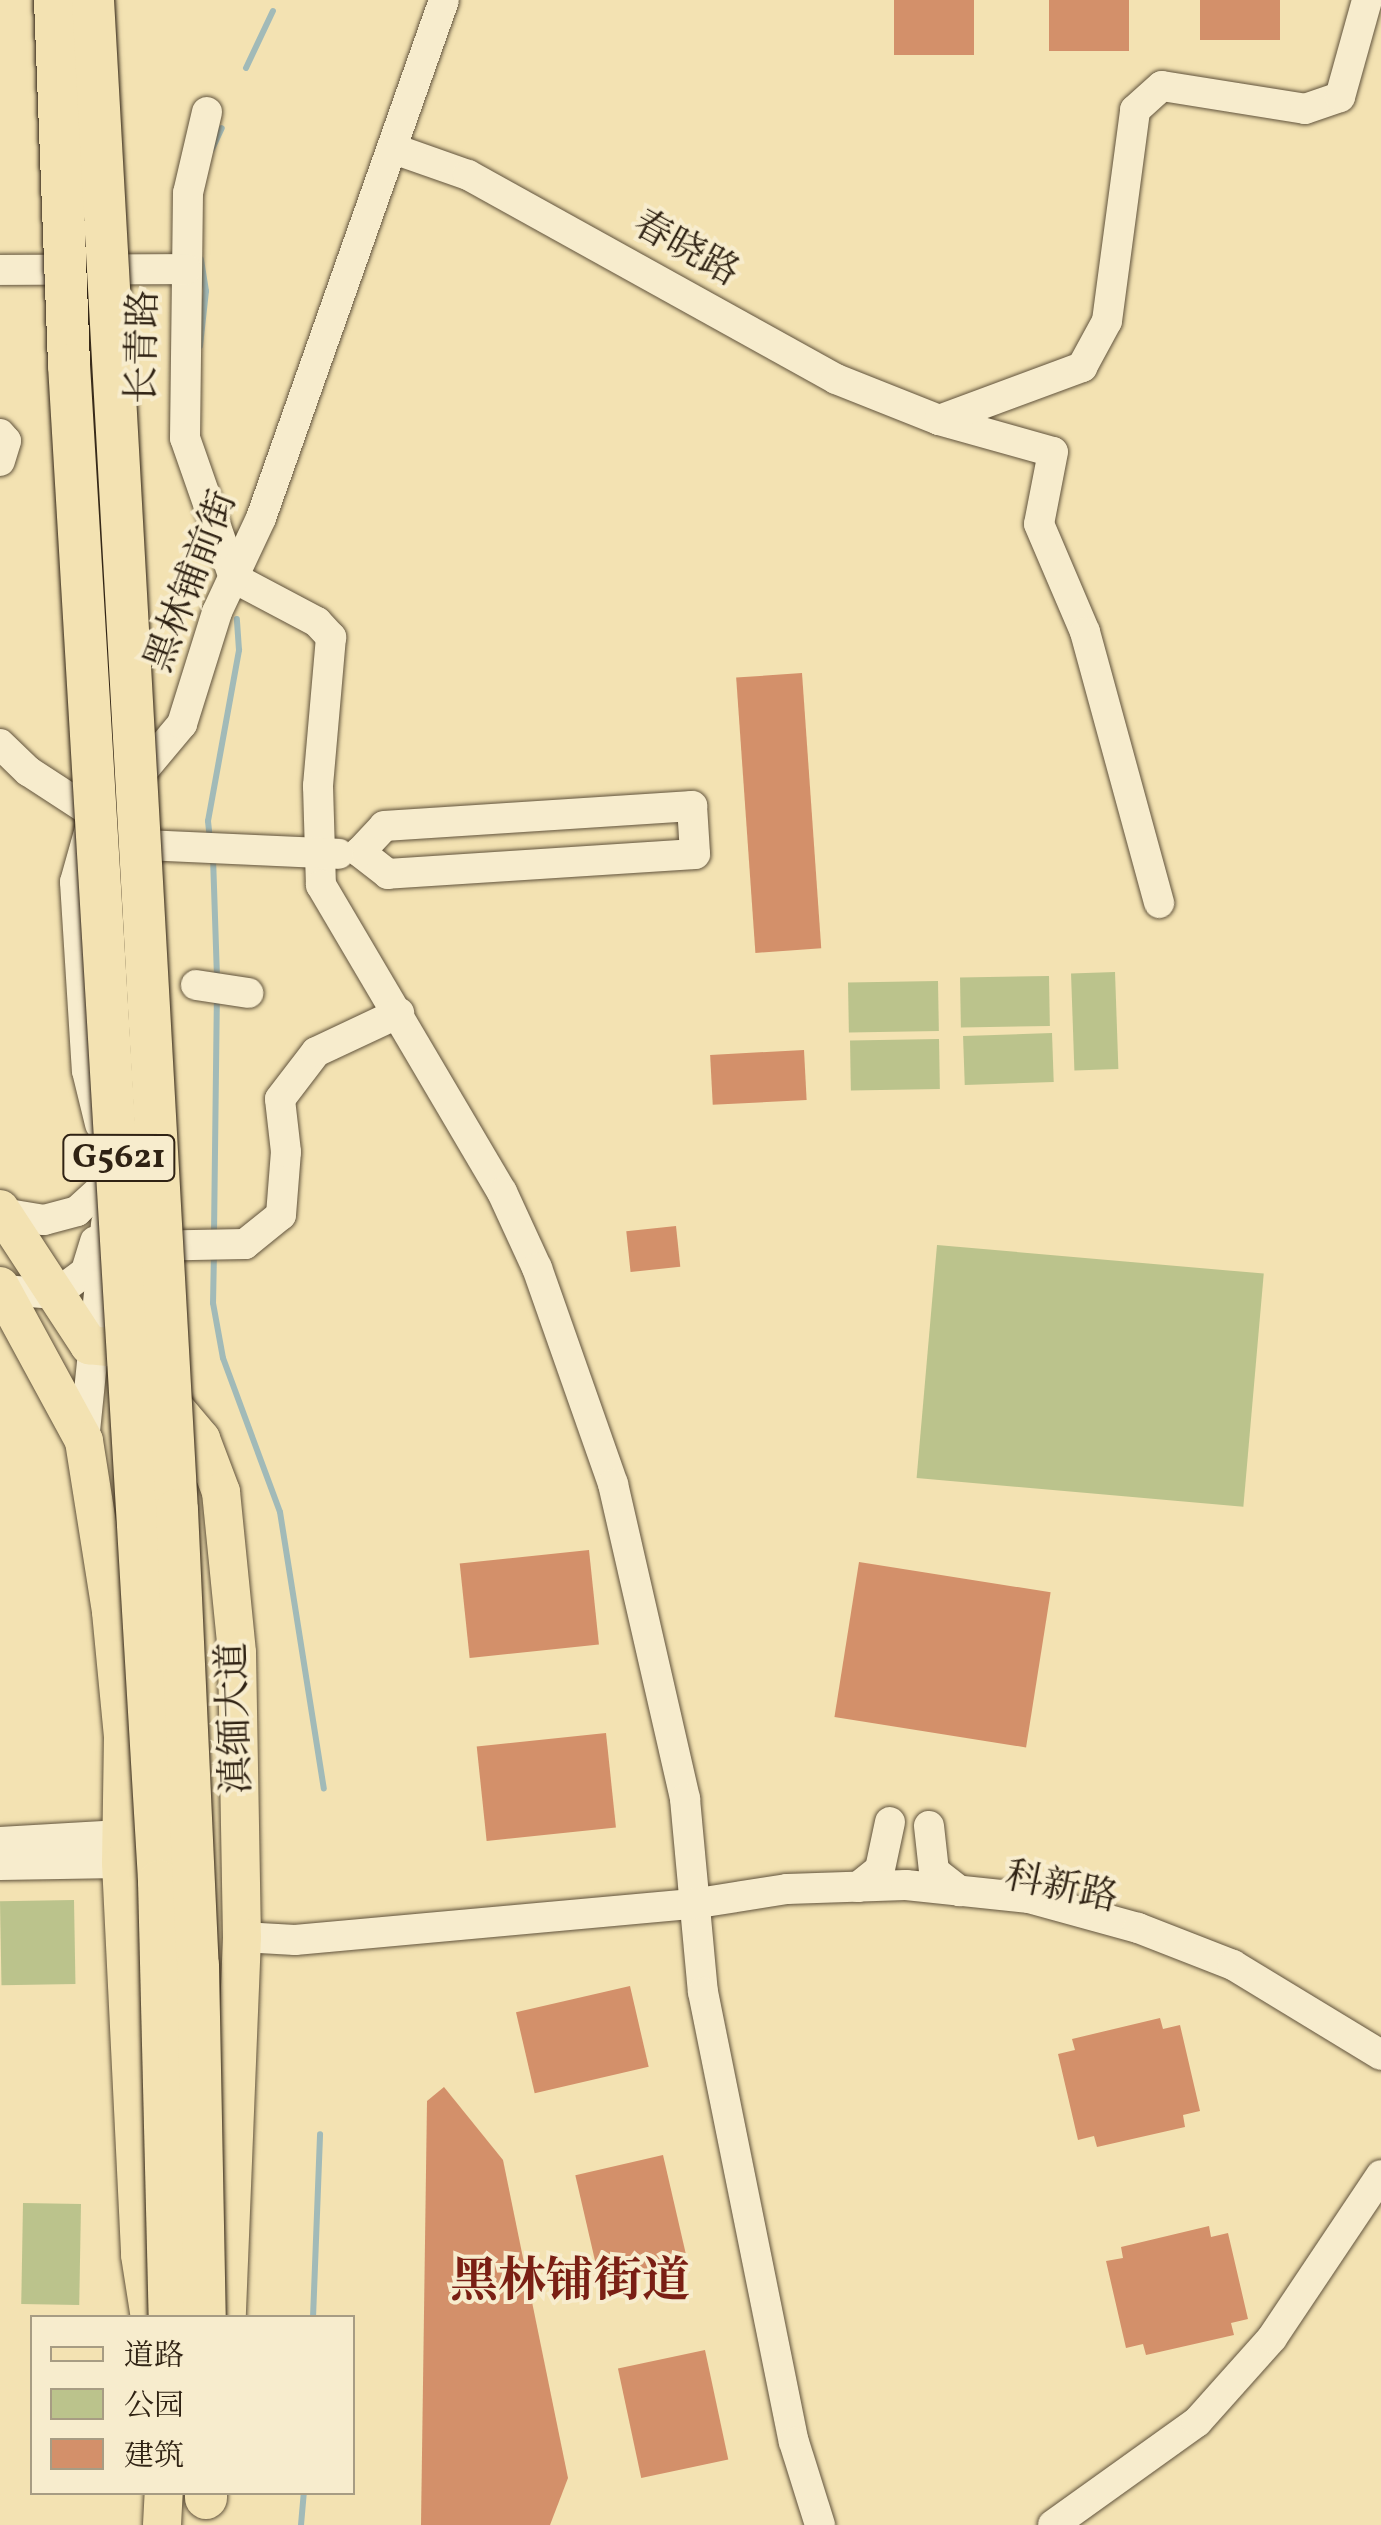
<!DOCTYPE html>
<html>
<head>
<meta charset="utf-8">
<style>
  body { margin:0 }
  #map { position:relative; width:1381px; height:2525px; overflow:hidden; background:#f3e2b2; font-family:Vollkorn,"Noto Serif SC",serif }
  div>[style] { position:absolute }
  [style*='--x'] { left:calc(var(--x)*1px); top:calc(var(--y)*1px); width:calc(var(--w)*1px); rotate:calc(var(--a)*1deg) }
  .green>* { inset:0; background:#bbc38c; transform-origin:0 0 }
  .stream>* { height:6px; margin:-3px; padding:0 3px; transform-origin:3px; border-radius:3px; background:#a1bab8 }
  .building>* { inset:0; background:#d3906a; transform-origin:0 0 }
  .roads { filter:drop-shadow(0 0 2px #61533c) drop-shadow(0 0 2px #61533c) }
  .minor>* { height:30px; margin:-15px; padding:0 15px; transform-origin:15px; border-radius:15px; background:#f7eccd }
  .major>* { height:38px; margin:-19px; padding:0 19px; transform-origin:19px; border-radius:19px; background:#f3e2b2 }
  .highway>* { height:42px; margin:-21px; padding:0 21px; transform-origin:21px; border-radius:21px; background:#f3e2b2 }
  .bridges { filter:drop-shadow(0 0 2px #302314) drop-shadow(0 0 2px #302314) }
  .highway-bridge>* { height:42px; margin:-21px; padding:0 21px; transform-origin:21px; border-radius:21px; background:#f3e2b2 }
  span { translate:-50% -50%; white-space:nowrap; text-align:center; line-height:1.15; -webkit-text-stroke:8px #f7eccd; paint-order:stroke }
  .shield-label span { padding:2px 8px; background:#f7eccd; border:2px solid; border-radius:8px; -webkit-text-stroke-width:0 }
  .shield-label { font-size:35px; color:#302314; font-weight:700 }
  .street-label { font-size:38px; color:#302314 }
  .district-label { font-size:48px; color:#7a1f14; font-weight:700 }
  .legend { position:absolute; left:30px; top:2315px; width:325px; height:180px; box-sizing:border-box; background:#f7eccd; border:2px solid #a79c83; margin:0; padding:12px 18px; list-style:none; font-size:30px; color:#302314 }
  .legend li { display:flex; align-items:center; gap:20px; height:50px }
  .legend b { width:50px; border:2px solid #a79c83 }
</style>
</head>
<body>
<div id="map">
  <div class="green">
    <i style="left:1115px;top:972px;width:97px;height:44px;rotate:88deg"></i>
    <i style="left:1049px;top:976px;width:50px;height:89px;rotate:89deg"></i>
    <i style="left:938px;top:981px;width:50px;height:90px;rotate:89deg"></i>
    <i style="left:1052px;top:1033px;width:49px;height:89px;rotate:88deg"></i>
    <i style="left:939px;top:1039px;width:50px;height:89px;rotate:89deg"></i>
    <i style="left:937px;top:1245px;width:328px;height:234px;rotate:5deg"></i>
    <i style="left:74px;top:1900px;width:84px;height:74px;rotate:89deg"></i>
    <i style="left:23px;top:2203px;width:58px;height:101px;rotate:1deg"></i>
  </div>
  <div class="stream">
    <i style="--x:246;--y:68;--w:63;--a:-64.7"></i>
    <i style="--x:212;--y:149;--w:23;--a:-65"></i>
    <i style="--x:200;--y:346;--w:55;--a:-83.8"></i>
    <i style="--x:206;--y:291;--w:32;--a:-99"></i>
    <i style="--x:210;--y:840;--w:19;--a:-96"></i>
    <i style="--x:208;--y:821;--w:174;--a:-79.7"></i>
    <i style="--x:239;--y:650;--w:31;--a:-94"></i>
    <i style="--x:213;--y:857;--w:122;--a:88.1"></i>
    <i style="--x:214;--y:1234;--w:237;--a:-89.3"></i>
    <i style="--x:214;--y:1252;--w:51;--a:91.1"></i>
    <i style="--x:213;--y:1303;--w:56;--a:79.7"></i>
    <i style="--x:223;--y:1358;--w:164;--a:69.7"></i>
    <i style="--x:280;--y:1512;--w:280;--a:81"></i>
    <i style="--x:313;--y:2318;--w:184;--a:-87.8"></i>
    <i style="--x:301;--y:2525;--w:33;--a:-85"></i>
  </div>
  <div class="building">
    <i style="left:894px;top:0;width:80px;height:55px"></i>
    <i style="left:1049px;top:0;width:80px;height:51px"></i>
    <i style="left:1200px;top:0;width:80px;height:40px"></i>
    <i style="left:802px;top:673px;width:276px;height:66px;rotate:86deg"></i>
    <i style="left:804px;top:1050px;width:50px;height:94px;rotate:87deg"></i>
    <i style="left:676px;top:1226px;width:41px;height:50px;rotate:84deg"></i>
    <i style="left:589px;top:1550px;width:95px;height:130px;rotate:84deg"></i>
    <i style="left:859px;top:1562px;width:194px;height:157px;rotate:9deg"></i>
    <i style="left:606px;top:1733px;width:95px;height:130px;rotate:84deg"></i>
    <i style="left:630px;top:1986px;width:83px;height:117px;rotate:77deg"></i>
    <i style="clip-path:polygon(1160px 2018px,1163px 2029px,1180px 2025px,1200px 2111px,1183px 2115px,1185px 2127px,1097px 2147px,1094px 2136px,1078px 2140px,1058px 2054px,1075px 2050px,1072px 2039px)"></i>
    <i style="clip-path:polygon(444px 2087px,503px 2160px,568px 2478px,550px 2525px,421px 2525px,427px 2101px)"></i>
    <i style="left:663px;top:2155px;width:109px;height:90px;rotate:77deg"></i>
    <i style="clip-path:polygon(1209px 2226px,1211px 2237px,1228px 2233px,1248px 2319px,1231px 2323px,1234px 2335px,1146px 2355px,1143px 2344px,1126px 2348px,1106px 2261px,1123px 2258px,1121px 2247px)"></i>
    <i style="left:705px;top:2350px;width:112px;height:89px;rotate:78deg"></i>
  </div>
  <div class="roads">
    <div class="minor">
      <i style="--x:207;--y:112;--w:83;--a:103.2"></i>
      <i style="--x:188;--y:193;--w:245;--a:90.7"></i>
      <i style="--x:185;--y:438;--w:148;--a:70.7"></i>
      <i style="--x:234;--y:578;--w:94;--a:27.9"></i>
      <i style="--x:317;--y:622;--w:21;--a:47"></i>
      <i style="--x:331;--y:637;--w:150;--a:95"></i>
      <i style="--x:318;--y:786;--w:99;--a:88.3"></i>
      <i style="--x:321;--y:885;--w:356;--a:59.5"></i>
      <i style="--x:502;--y:1192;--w:84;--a:65.3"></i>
      <i style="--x:537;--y:1268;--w:229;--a:70.6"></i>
      <i style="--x:613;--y:1484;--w:323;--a:77.1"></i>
      <i style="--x:685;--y:1799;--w:194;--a:84.7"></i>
      <i style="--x:703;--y:1992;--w:459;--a:78.6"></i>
      <i style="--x:794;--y:2442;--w:87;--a:72.6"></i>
      <i style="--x:394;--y:149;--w:78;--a:19.4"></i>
      <i style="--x:468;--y:175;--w:421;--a:29"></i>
      <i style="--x:836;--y:379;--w:111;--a:21.7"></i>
      <i style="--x:939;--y:420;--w:118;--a:15.7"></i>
      <i style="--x:1053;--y:452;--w:73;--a:101"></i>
      <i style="--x:1039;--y:524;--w:117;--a:66.9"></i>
      <i style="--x:1085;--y:632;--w:281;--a:74.7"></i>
      <i style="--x:0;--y:270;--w:186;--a:-0.3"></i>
      <i style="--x:939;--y:420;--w:153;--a:-20.3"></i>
      <i style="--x:1082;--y:367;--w:52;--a:-61.5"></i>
      <i style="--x:1107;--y:321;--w:213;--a:-82.4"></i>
      <i style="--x:1135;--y:110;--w:36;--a:-42"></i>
      <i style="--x:1162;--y:86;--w:145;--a:9.1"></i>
      <i style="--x:1305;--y:109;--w:37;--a:-19"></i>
      <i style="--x:1340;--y:97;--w:101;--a:-74.4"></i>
      <i style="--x:0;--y:434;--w:9;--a:49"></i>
      <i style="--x:6;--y:441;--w:21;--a:107"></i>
      <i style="--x:0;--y:744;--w:39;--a:44"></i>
      <i style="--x:28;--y:771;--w:82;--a:33.1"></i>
      <i style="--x:130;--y:786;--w:81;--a:-50"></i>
      <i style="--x:182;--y:724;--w:117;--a:-72.6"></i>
      <i style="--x:217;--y:612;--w:104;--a:-64.9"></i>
      <i style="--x:261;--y:518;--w:549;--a:-70.54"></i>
      <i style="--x:692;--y:806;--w:48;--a:86.4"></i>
      <i style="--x:695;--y:854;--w:308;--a:176.3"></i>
      <i style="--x:388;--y:874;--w:36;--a:-142"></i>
      <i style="--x:360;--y:852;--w:35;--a:-47"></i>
      <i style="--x:384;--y:826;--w:309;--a:-3.7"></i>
      <i style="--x:91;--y:825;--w:59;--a:105.7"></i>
      <i style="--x:75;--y:882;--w:189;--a:86.4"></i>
      <i style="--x:87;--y:1071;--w:55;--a:76.2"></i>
      <i style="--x:121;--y:844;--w:218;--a:2.6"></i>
      <i style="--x:196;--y:985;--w:53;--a:8.7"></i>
      <i style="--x:2;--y:1213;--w:43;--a:9.5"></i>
      <i style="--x:44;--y:1220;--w:34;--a:-15"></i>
      <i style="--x:77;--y:1211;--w:46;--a:-42.4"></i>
      <i style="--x:142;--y:1246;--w:103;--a:-1.1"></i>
      <i style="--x:245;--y:1244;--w:46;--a:-38.9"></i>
      <i style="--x:281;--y:1215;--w:63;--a:-85.5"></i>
      <i style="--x:286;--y:1152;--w:53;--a:-96.5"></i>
      <i style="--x:280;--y:1099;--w:59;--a:-52.5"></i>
      <i style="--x:316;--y:1052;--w:92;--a:-25.2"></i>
      <i style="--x:3;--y:1290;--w:53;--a:4.3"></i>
      <i style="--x:56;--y:1294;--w:38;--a:-37"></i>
      <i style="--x:86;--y:1271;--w:31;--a:-73"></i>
      <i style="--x:84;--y:1441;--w:219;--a:-84.2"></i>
      <i style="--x:929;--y:1826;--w:45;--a:83.7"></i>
      <i style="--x:934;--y:1871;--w:33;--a:38"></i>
      <i style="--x:0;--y:1842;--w:121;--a:-3.3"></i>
      <i style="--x:0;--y:1865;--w:121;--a:-0.9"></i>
      <i style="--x:858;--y:1887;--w:28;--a:-39"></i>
      <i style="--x:880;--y:1869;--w:48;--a:-78"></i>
      <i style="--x:242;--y:1937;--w:53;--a:3.2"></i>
      <i style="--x:295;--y:1940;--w:399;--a:-5.2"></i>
      <i style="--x:692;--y:1904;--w:96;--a:-9"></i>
      <i style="--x:787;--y:1889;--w:119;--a:-1.9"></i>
      <i style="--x:906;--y:1885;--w:124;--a:6"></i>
      <i style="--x:1029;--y:1898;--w:113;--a:15.4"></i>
      <i style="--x:1138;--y:1928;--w:102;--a:21.3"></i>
      <i style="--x:1233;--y:1965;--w:173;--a:31.3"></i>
      <i style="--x:1053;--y:2525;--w:177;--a:-35.6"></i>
      <i style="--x:1197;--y:2422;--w:113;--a:-48.2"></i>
      <i style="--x:1272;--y:2338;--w:196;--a:-56.2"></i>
    </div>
    <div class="major">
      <i style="--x:0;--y:1209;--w:163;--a:56.8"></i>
      <i style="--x:89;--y:1345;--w:36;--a:6"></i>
      <i style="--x:125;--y:1349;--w:118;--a:49.8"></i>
      <i style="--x:201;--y:1439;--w:57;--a:69.3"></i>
      <i style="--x:221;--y:1492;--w:162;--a:84.3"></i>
      <i style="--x:237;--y:1653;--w:284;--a:89"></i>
      <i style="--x:242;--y:1937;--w:381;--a:92.3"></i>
      <i style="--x:0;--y:1286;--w:176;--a:61.5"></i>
      <i style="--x:84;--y:1441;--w:173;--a:81"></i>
      <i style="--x:111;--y:1612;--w:125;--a:84.5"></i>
      <i style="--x:123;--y:1736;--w:127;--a:90.9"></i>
      <i style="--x:121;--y:1863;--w:392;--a:87.2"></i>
      <i style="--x:140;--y:2255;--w:64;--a:81"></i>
      <i style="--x:162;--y:2525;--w:33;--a:-87"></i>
    </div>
    <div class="highway">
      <i style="--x:206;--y:2498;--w:6;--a:-90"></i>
    </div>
  </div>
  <div class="bridges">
    <div class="highway-bridge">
      <i style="--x:55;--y:0;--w:365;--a:87.8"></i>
      <i style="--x:69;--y:365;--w:1519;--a:86.6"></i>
      <i style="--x:159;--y:1881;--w:437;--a:88.6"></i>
      <i style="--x:93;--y:0;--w:1512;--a:86.82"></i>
      <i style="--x:177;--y:1510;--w:455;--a:87.4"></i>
      <i style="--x:198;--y:1965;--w:353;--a:88.9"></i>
    </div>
  </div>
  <div class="shield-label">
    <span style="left:119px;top:1158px">G5621</span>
  </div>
  <div class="street-label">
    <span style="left:685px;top:250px;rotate:29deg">春晓路</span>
    <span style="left:145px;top:347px;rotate:-89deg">长青路</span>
    <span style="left:193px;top:582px;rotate:-69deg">黑林铺前街</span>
    <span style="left:237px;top:1718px;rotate:-92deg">滇缅大道</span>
    <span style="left:1061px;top:1889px;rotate:12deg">科新路</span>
  </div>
  <div class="district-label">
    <span style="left:570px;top:2284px">黑林铺街道</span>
  </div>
  <ul class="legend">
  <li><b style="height:12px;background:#f3e2b2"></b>道路</li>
  <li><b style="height:28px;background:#bbc38c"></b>公园</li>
  <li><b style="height:28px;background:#d3906a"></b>建筑</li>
  </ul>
</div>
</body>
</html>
